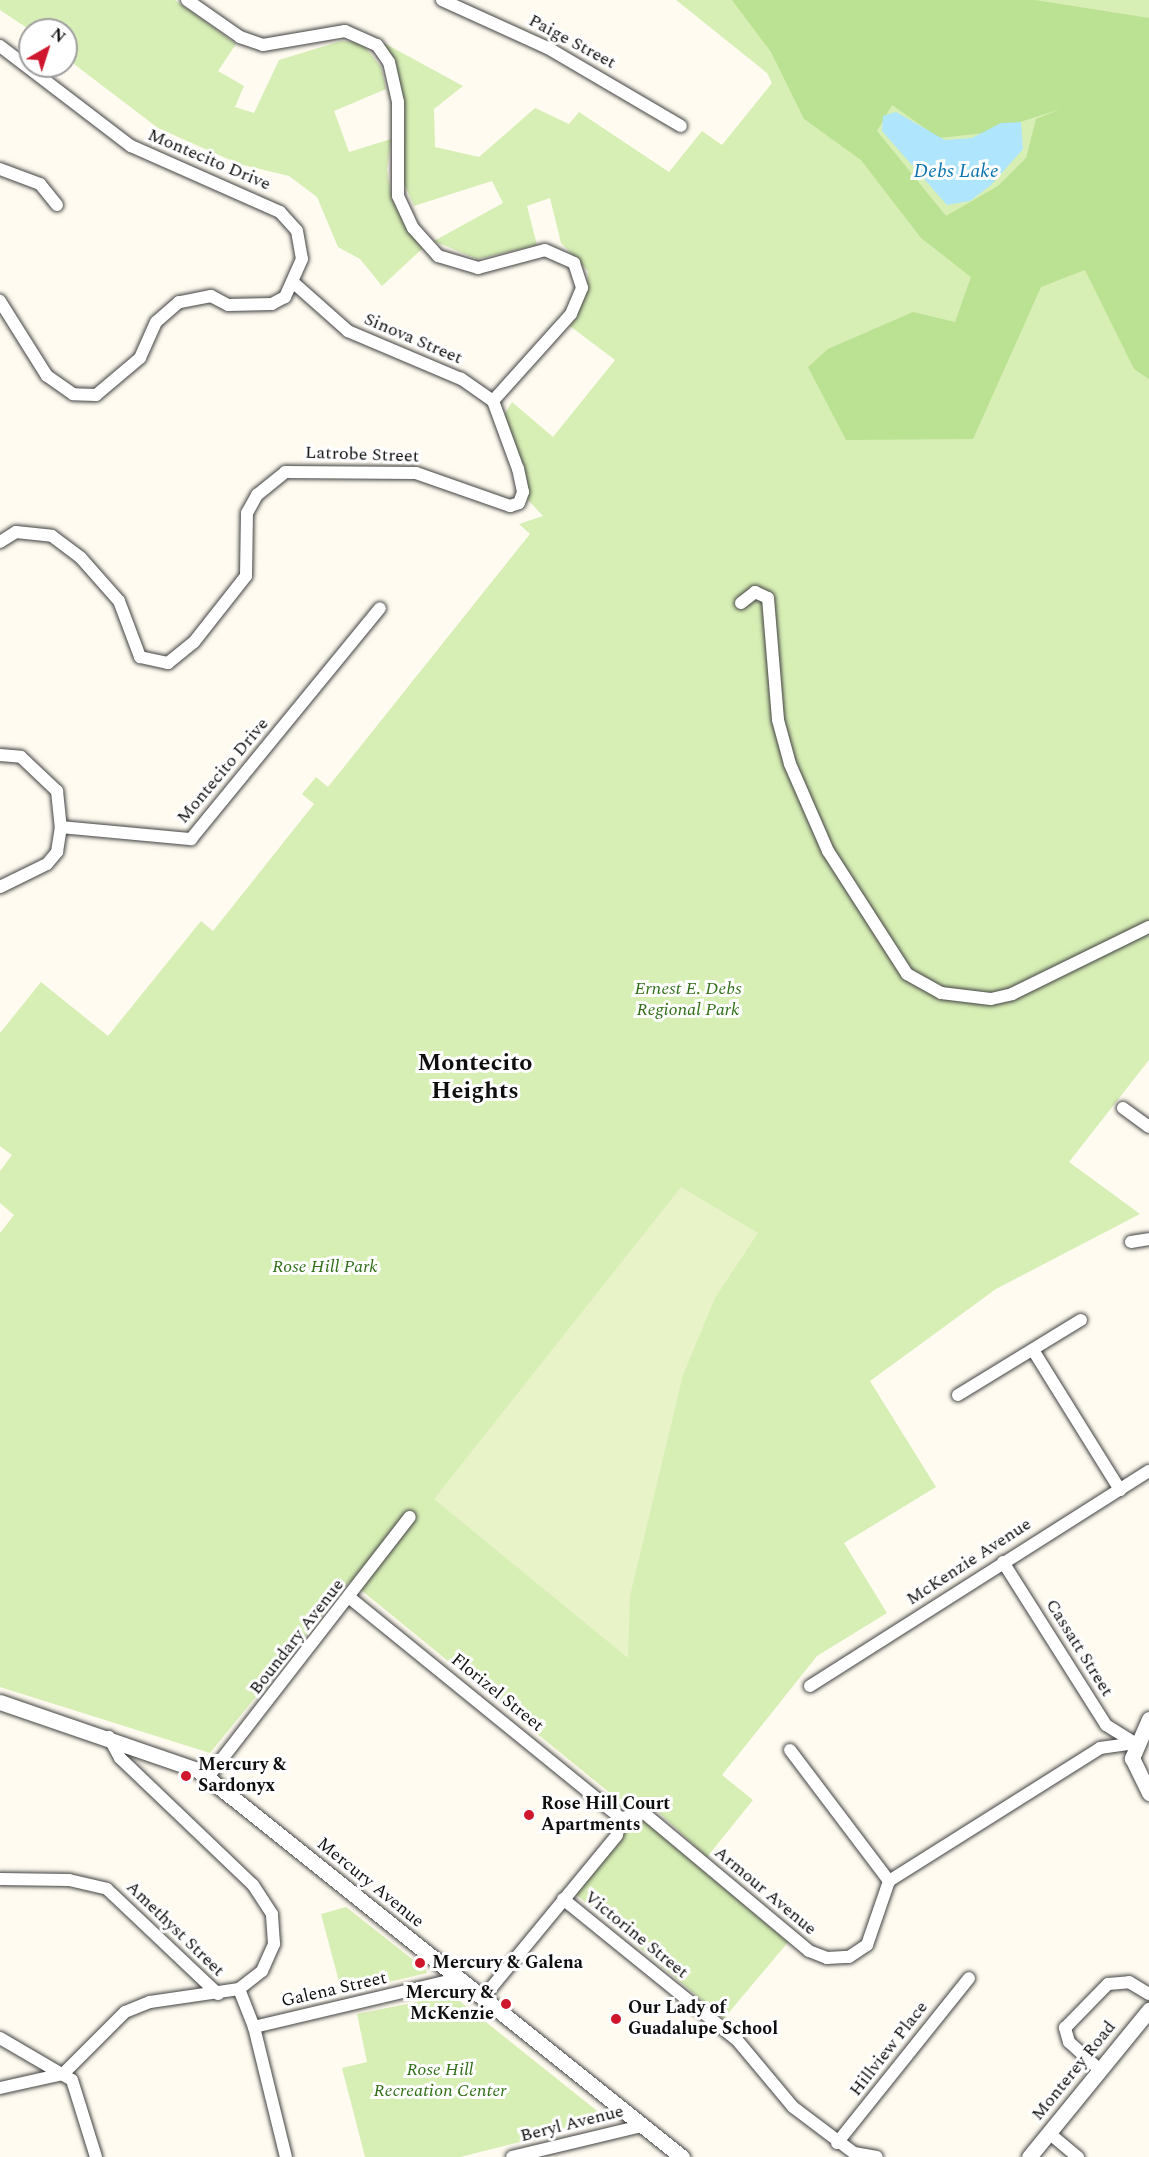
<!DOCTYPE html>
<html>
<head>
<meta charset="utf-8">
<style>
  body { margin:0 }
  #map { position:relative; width:1149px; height:2157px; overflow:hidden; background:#fffbf0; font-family:Spectral,serif }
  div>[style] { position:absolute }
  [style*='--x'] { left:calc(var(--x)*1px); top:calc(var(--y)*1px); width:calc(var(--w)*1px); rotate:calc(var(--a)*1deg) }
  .green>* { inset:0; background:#d7eeb5; transform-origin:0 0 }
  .forest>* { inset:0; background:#bbe192 }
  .pitch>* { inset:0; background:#e8f4c8 }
  .water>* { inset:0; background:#afe5fd }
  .roads { filter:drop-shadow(0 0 2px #424242) drop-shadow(0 0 2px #424242) }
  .minor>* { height:12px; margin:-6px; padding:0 6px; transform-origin:6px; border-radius:6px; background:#fff }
  .tertiary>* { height:15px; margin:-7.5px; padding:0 7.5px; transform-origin:7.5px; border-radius:7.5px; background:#fff }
  .dots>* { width:16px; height:16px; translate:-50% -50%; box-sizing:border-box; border:3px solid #fff; border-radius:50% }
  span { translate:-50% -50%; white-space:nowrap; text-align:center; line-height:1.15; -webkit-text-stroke:6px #fff; paint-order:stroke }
  .street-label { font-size:18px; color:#0f0f0f }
  .park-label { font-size:18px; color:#306e17; font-style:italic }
  .poi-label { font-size:18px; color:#0f0f0f; font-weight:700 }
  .left { translate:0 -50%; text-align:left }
  .right { translate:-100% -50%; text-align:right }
  .water-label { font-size:20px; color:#0a73ae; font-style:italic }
  .district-label { font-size:24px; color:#0f0f0f; font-weight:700 }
  .north { position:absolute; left:18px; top:18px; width:60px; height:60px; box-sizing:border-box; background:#fff; border:2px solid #9f9f9f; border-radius:50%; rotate:39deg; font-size:16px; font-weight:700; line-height:24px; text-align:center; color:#0f0f0f }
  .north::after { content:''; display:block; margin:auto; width:21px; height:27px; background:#ce172d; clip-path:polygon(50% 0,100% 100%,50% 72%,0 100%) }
</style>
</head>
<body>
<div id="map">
  <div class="green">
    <i style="clip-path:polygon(0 0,175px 0,236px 44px,218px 71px,244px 86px,235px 107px,254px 113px,279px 60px,341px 41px,362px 43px,381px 67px,386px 89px,334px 111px,349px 152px,391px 139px,387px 170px,392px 198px,424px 247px,382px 286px,360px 259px,338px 247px,317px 197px,289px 176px,239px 164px,158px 128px,66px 58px,66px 30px,30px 30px,0 10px)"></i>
    <i style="clip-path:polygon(676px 0,1149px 0,1149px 1060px,1069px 1162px,1140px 1214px,996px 1289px,870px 1381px,936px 1487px,844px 1543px,887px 1613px,817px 1656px,722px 1775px,753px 1800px,707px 1857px,655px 1809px,616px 1798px,350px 1581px,210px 1753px,0 1687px,0 1233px,14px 1215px,0 1203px,0 1171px,12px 1155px,0 1146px,0 1033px,41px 982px,108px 1036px,201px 921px,213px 931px,314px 804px,302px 794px,316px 777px,328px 787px,530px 534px,519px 524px,543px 516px,528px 500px,504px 415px,512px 402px,553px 437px,615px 360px,570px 326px,586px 296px,588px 271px,561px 243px,550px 198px,527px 206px,537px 245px,477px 259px,434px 241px,503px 203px,492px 181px,414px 206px,403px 181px,405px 108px,384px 43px,463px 86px,434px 109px,435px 147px,479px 157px,535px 108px,569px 124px,579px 112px,669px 172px,702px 131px,722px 145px,772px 83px,767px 73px)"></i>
    <i style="left:638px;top:1816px;width:196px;height:100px;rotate:40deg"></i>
    <i style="clip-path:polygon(346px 1907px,426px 1970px,427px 1973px,342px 1993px,321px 1914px)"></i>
    <i style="clip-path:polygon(452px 1995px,606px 2118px,607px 2120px,460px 2157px,365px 2157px,342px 2068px,367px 2062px,357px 2014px)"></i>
  </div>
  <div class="forest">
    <i style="clip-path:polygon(evenodd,732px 0,1035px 0,1149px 18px,1149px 379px,1134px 369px,1085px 270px,1041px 287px,973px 439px,846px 440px,808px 367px,828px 349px,913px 312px,955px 322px,971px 277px,921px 238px,861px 160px,804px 119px,771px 52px,732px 0,892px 105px,939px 138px,985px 133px,1061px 109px,1036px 119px,1026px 158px,998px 186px,946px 216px,877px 131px,892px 105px)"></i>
  </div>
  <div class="pitch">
    <i style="clip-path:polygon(681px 1187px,758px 1233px,715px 1298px,683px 1375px,630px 1596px,628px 1658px,434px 1499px)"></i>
  </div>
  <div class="water">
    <i style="clip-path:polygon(896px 112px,945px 140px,972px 138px,1001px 123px,1021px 122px,1023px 149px,991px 185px,970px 201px,947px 205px,882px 131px,883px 116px)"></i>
  </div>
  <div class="roads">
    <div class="minor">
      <i style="--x:187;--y:0;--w:65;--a:34.9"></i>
      <i style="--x:240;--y:37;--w:24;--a:19"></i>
      <i style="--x:263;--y:45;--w:83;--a:-9.7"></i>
      <i style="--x:345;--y:31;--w:35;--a:24"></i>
      <i style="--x:377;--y:45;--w:21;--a:55"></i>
      <i style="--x:389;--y:62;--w:41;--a:77.3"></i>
      <i style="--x:398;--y:102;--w:94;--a:90"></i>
      <i style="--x:398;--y:196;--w:35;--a:65"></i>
      <i style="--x:413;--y:228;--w:38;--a:48"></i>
      <i style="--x:438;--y:256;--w:42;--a:16.7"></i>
      <i style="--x:478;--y:268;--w:69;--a:-15"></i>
      <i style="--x:545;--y:250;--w:32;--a:24"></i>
      <i style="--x:574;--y:263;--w:26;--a:72"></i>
      <i style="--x:582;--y:288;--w:28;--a:113"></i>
      <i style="--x:571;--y:314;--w:117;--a:131.9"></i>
      <i style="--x:442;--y:0;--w:116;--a:24.4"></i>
      <i style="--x:548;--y:48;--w:154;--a:30.4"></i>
      <i style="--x:0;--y:46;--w:165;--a:37.4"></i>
      <i style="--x:131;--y:146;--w:163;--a:23.9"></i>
      <i style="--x:280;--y:212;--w:25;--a:48"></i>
      <i style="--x:297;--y:231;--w:28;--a:80"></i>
      <i style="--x:302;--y:259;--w:42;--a:114.1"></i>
      <i style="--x:285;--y:297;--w:15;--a:152"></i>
      <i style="--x:272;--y:304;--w:44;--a:178.7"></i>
      <i style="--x:228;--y:305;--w:19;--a:-152"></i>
      <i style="--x:211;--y:296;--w:33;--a:169"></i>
      <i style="--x:179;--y:302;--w:30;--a:139"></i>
      <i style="--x:156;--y:322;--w:39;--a:114"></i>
      <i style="--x:140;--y:358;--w:57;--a:139.9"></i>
      <i style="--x:96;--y:395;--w:23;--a:-178"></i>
      <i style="--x:73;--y:394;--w:32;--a:-145"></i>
      <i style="--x:47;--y:376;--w:89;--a:-122.1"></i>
      <i style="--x:0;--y:169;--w:43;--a:20.6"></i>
      <i style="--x:40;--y:184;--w:27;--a:51"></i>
      <i style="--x:0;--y:542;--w:19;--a:-32"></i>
      <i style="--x:16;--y:532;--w:36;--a:6"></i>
      <i style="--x:52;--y:536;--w:36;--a:37"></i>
      <i style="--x:81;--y:558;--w:57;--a:48.5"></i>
      <i style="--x:119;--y:601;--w:60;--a:69.4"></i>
      <i style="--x:140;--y:657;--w:29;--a:12"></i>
      <i style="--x:168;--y:663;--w:33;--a:-39"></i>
      <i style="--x:194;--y:642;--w:84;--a:-51.8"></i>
      <i style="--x:246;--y:576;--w:63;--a:-89.1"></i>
      <i style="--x:247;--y:513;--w:21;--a:-61"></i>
      <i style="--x:257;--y:495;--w:36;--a:-39"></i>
      <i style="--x:285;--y:472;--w:131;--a:0.4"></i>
      <i style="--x:416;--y:473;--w:100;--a:19.3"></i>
      <i style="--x:510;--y:506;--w:9;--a:-18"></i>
      <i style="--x:519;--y:503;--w:12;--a:-70"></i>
      <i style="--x:523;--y:492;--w:24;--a:-102"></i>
      <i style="--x:518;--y:469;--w:72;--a:-110.2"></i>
      <i style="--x:493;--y:401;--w:39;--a:-145"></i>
      <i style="--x:461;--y:379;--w:123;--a:-157"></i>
      <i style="--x:348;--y:331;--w:72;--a:-138.4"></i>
      <i style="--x:741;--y:603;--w:18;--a:-38"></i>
      <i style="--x:755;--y:592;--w:14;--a:25"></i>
      <i style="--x:768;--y:598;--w:122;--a:85.3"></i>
      <i style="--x:778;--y:720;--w:46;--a:74.7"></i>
      <i style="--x:790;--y:764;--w:95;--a:66.4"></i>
      <i style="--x:828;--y:851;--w:146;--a:57.3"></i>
      <i style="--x:907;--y:974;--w:39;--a:29"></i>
      <i style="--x:941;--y:993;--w:50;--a:6.8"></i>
      <i style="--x:991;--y:999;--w:22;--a:-13"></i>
      <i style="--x:1012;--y:994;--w:153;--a:-26.1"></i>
      <i style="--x:0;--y:755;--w:21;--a:5"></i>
      <i style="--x:21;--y:757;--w:50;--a:43.4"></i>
      <i style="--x:57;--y:791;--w:36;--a:84"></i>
      <i style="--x:0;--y:887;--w:52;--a:-26.1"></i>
      <i style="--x:47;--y:864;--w:16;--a:-50"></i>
      <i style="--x:57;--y:852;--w:25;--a:-81"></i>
      <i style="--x:61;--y:827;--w:131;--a:5.3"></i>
      <i style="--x:191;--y:839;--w:298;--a:-50.7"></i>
      <i style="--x:1123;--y:1108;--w:32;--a:36"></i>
      <i style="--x:1131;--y:1242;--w:18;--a:-9"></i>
      <i style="--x:1033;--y:1350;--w:165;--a:58.1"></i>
      <i style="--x:958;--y:1395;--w:144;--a:-31.4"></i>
      <i style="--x:1003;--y:1562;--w:193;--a:57.7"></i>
      <i style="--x:1106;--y:1725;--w:34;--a:32"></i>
      <i style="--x:350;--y:1598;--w:349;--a:39.1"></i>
      <i style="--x:810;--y:1686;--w:401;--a:-32.4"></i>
      <i style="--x:790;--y:1750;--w:164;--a:52.9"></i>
      <i style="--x:208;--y:1777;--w:329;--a:-52.2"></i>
      <i style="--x:621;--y:1818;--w:24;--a:-12"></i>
      <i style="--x:644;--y:1813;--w:215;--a:39.9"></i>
      <i style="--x:809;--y:1951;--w:19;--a:21"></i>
      <i style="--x:827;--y:1958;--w:22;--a:-3"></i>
      <i style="--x:849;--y:1957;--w:22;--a:-34"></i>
      <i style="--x:867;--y:1945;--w:68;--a:-71"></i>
      <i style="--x:889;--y:1881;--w:249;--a:-32.2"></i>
      <i style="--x:1100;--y:1748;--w:35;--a:-8"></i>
      <i style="--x:0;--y:1879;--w:69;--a:0.8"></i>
      <i style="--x:69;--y:1880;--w:39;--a:13"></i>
      <i style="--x:107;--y:1889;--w:153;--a:43.4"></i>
      <i style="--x:563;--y:1899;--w:224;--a:39"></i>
      <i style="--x:737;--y:2040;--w:87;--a:50.1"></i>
      <i style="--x:793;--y:2107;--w:76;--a:37"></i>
      <i style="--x:854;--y:2153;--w:23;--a:10"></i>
      <i style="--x:239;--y:1989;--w:41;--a:68.5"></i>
      <i style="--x:254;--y:2027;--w:134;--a:76.2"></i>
      <i style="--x:482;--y:1999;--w:212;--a:-50.5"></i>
      <i style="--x:617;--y:1835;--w:17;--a:-77"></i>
      <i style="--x:254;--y:2027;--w:209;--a:-13.3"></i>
      <i style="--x:0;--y:2038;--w:83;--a:30.3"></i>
      <i style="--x:72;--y:2080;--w:81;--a:72.7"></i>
      <i style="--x:1101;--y:2071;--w:43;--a:-137.8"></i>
      <i style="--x:1069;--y:2042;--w:15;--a:-106"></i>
      <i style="--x:1065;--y:2028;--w:62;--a:-45.7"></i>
      <i style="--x:1108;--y:1984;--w:21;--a:-5"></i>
      <i style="--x:1129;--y:1982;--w:23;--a:31"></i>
      <i style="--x:0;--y:2088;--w:65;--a:-12.5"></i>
      <i style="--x:63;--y:2074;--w:88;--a:-45"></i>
      <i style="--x:125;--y:2012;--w:27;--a:-22"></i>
      <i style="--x:150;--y:2002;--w:90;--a:-8.3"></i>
      <i style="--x:239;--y:1989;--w:29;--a:-38"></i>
      <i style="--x:262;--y:1971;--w:30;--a:-66"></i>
      <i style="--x:274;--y:1944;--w:30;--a:-94"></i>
      <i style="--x:272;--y:1914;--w:35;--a:-123"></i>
      <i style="--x:253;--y:1885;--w:184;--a:-136.3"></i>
      <i style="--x:120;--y:1758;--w:24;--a:-118"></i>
      <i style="--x:1049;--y:2133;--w:38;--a:40"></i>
      <i style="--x:837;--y:2143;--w:211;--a:-51.3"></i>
      <i style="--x:512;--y:2157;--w:133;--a:-13.5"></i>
    </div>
    <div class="tertiary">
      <i style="--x:0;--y:1702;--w:209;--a:19"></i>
      <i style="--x:198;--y:1770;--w:620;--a:38.65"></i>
      <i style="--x:1149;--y:1719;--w:43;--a:113.6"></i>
      <i style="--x:1132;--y:1758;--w:39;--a:64"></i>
      <i style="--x:1029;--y:2157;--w:190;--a:-50.8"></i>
    </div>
  </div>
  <div class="dots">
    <i style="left:186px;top:1776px;background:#ce172d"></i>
    <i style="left:529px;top:1815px;background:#ce172d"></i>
    <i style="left:420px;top:1963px;background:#ce172d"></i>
    <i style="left:506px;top:2004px;background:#ce172d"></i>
    <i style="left:616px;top:2019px;background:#ce172d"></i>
  </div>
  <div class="street-label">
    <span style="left:572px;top:42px;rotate:28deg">Paige Street</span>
    <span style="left:209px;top:160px;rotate:23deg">Montecito Drive</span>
    <span style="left:413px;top:339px;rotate:23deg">Sinova Street</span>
    <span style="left:362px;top:455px;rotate:2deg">Latrobe Street</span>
    <span style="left:223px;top:771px;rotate:-50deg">Montecito Drive</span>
    <span style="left:969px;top:1562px;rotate:-33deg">McKenzie Avenue</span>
    <span style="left:297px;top:1637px;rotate:-52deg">Boundary Avenue</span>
    <span style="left:1079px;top:1648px;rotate:58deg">Cassatt Street</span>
    <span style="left:497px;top:1693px;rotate:39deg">Florizel Street</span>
    <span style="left:370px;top:1883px;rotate:39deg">Mercury Avenue</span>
    <span style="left:765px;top:1891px;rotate:40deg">Armour Avenue</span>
    <span style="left:175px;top:1929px;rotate:44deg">Amethyst Street</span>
    <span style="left:636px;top:1935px;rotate:39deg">Victorine Street</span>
    <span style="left:334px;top:1990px;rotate:-13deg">Galena Street</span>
    <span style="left:889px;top:2049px;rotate:-52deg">Hillview Place</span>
    <span style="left:1074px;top:2071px;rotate:-51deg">Monterey Road</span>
    <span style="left:572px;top:2124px;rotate:-14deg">Beryl Avenue</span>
  </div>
  <div class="park-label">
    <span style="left:688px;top:1000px">Ernest E. Debs<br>Regional Park</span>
    <span style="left:325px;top:1267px">Rose Hill Park</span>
    <span style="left:440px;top:2081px">Rose Hill<br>Recreation Center</span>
  </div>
  <div class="poi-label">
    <span class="left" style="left:198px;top:1776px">Mercury &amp;<br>Sardonyx</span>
    <span class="left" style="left:541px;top:1815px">Rose Hill Court<br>Apartments</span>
    <span class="left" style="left:432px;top:1963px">Mercury &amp; Galena</span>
    <span class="right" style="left:494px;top:2004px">Mercury &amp;<br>McKenzie</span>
    <span class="left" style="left:628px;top:2019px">Our Lady of<br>Guadalupe School</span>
  </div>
  <div class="water-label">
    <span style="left:956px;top:171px">Debs Lake</span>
  </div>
  <div class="district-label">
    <span style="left:475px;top:1078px">Montecito<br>Heights</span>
  </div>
  <div class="north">N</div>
</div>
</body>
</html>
